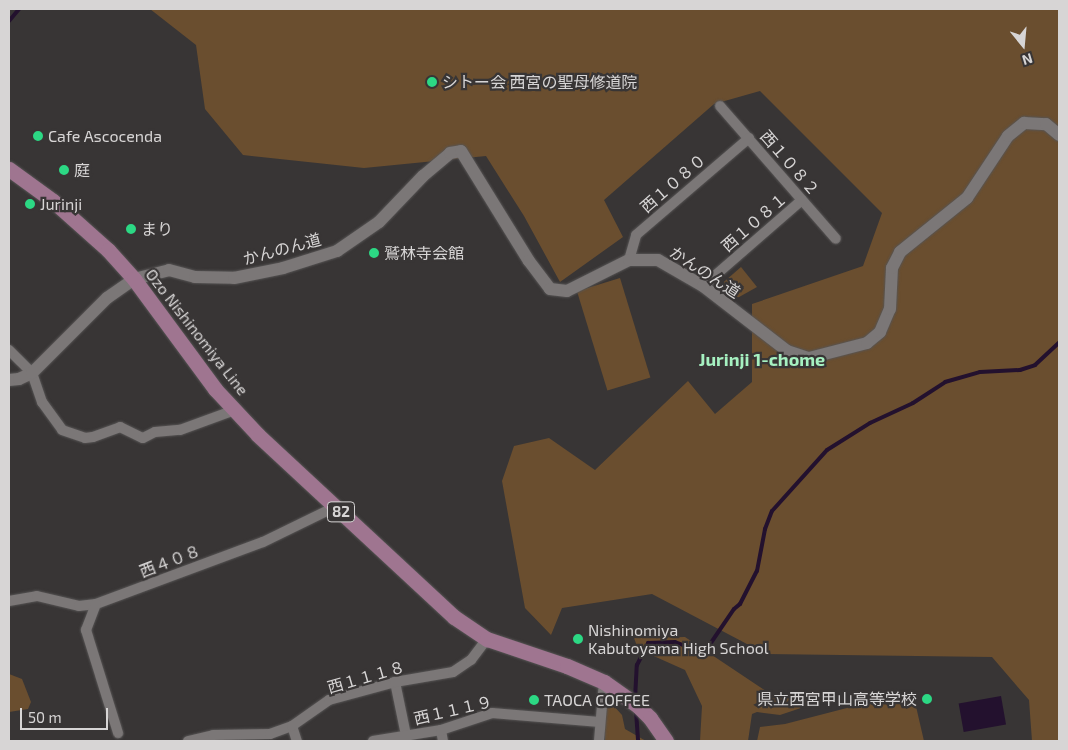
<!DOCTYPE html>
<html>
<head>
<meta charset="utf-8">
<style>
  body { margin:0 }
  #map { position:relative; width:1068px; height:750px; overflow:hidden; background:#383535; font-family:"Exo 2","Noto Sans JP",sans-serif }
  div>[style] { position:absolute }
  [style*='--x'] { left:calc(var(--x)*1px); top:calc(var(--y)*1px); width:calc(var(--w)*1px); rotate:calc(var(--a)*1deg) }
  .green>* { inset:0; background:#6a4e2f; transform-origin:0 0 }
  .water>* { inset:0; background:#23112e; transform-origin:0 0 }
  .stream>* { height:4px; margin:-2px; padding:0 2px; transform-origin:2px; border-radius:2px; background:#23112e }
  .roads { filter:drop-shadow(0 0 1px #565454) drop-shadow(0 0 1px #565454) }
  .minor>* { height:10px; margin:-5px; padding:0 5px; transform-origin:5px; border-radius:5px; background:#7b7777 }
  .tertiary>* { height:12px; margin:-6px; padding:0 6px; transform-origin:6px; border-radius:6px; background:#7b7777 }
  .primary>* { height:15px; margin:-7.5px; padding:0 7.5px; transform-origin:7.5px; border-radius:7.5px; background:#9f7590 }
  .dots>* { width:14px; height:14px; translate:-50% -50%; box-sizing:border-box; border:2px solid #383535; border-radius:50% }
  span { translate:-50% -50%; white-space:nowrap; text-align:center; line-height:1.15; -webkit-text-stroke:4.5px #383535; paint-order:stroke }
  .shield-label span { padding:1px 4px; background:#383535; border:1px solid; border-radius:4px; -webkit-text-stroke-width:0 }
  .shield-label { font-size:15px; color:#d7d5d5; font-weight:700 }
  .poi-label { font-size:16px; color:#d7d5d5 }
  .left { translate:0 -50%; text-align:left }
  .right { translate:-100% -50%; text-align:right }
  .street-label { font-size:16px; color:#d7d5d5 }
  .neighbourhood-label { font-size:18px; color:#a6f1c1; font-weight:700 }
  .frame { position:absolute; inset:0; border:10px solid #d7d5d5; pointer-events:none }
  .north { position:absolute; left:998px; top:20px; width:50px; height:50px; -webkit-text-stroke:4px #383535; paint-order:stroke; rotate:163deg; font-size:14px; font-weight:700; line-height:20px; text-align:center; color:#d7d5d5 }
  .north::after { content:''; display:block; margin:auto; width:18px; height:22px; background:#d7d5d5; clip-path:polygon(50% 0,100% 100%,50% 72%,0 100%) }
  .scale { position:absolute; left:20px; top:708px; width:88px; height:22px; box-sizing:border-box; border:2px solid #d7d5d5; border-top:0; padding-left:6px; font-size:15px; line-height:18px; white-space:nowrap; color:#d7d5d5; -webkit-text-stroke:4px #383535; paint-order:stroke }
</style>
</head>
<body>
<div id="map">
  <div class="green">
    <i style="clip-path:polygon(150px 9px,1059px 9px,1059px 741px,1032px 741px,1029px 700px,992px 657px,766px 654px,652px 594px,562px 608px,551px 635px,525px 608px,502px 481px,514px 446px,549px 438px,595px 470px,688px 381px,715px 414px,752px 382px,752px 304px,863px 266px,882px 213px,760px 91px,714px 104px,604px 200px,623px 237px,560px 282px,524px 216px,486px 156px,364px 168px,243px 155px,205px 109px,196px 45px)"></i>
    <i style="clip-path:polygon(741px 267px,757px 287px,732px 301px,718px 287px)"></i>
    <i style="left:620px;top:278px;width:104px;height:45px;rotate:73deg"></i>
    <i style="clip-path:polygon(685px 637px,772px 695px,831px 698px,780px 715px,757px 712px,752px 714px,748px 741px,700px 741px,702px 706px,685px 670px,638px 649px,634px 638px)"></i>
    <i style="clip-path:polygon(9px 674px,22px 679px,31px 702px,28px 709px,9px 712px)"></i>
    <i style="clip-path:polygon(901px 694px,915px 702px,924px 741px,757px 741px,760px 727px,785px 724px)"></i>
    <i style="clip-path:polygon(612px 704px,622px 715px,625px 729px,646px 741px,605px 741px,605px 707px)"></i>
  </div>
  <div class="water">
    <i style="left:1001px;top:696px;width:29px;height:43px;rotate:80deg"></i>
  </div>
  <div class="stream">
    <i style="--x:9;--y:21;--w:16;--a:-50"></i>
    <i style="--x:635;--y:699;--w:34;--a:-87"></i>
    <i style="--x:637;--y:665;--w:25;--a:-63"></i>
    <i style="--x:648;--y:643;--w:27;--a:-2"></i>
    <i style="--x:675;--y:642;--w:31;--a:21"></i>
    <i style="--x:704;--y:653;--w:53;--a:-55.7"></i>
    <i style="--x:734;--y:609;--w:8;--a:-40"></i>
    <i style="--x:740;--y:604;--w:37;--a:-63"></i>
    <i style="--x:757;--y:571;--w:43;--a:-79.2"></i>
    <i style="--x:765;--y:529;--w:19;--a:-69"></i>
    <i style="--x:772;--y:511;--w:82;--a:-48"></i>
    <i style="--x:827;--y:450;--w:51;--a:-32.1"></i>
    <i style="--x:870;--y:423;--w:47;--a:-24.9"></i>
    <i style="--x:913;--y:403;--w:38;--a:-33"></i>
    <i style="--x:945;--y:382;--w:36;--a:-16"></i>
    <i style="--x:980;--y:372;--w:40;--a:-2.9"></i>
    <i style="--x:1020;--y:370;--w:16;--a:-18"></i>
    <i style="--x:1035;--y:365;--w:33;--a:-43"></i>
    <i style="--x:636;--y:711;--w:30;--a:86"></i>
  </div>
  <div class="roads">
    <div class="minor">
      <i style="--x:720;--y:106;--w:176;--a:48.9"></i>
      <i style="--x:629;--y:260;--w:26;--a:-74"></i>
      <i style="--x:636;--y:235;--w:149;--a:-40.6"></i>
      <i style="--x:703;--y:286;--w:131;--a:-41"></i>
      <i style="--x:9;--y:350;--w:33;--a:45"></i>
      <i style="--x:32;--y:373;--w:31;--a:71"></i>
      <i style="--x:42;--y:402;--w:34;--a:54"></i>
      <i style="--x:62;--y:430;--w:24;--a:19"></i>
      <i style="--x:85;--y:438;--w:8;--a:-7"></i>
      <i style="--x:93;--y:437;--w:29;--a:-20"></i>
      <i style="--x:120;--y:427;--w:25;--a:26"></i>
      <i style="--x:143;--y:438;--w:13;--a:-27"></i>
      <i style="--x:155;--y:432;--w:25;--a:-5"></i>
      <i style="--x:180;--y:430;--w:59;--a:-20"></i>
      <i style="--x:9;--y:601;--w:28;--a:-10"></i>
      <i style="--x:37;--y:596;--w:43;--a:13.4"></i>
      <i style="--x:79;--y:606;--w:17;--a:-7"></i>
      <i style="--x:96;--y:604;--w:178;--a:-20.4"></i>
      <i style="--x:263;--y:542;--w:80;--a:-25.9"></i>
      <i style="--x:96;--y:604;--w:28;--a:111"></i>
      <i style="--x:86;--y:630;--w:108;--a:72.7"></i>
      <i style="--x:395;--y:682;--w:54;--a:78.3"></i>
      <i style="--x:292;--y:726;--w:16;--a:72"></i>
      <i style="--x:441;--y:730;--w:11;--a:80"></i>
      <i style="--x:188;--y:741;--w:26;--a:-13"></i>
      <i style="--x:213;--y:735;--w:57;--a:-1"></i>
      <i style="--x:270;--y:734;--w:23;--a:-20"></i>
      <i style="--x:292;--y:726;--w:45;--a:-35.1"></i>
      <i style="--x:329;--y:700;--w:68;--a:-15.3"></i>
      <i style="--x:395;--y:682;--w:59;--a:-9.8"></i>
      <i style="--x:453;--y:672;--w:22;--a:-34"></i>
      <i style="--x:471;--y:660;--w:26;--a:-53"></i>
      <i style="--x:373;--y:741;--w:69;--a:-9.2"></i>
      <i style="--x:441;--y:730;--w:54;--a:-18.4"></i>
      <i style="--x:492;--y:713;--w:108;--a:4.8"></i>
      <i style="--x:599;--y:741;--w:59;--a:-85.2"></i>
    </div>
    <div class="tertiary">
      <i style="--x:9;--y:380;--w:10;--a:-6"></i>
      <i style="--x:19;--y:379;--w:14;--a:-25"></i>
      <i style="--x:32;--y:373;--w:106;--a:-45"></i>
      <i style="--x:107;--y:298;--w:33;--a:-35"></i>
      <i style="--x:134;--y:279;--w:36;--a:-14"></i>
      <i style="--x:169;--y:270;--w:27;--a:15"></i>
      <i style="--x:195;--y:277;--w:39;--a:1"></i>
      <i style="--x:234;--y:278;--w:50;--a:-11.5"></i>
      <i style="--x:283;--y:268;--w:57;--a:-17.5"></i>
      <i style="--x:337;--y:251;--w:51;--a:-34.6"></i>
      <i style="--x:379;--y:222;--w:64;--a:-46.3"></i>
      <i style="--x:423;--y:176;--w:35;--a:-40"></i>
      <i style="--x:450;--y:153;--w:11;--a:-10"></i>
      <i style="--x:461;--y:151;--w:129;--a:58.3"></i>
      <i style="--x:529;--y:261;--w:35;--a:53"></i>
      <i style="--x:550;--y:289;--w:17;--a:7"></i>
      <i style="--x:567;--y:291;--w:69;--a:-26.6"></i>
      <i style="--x:629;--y:260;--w:29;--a:0"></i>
      <i style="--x:658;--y:260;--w:52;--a:30"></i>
      <i style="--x:703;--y:286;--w:106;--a:37.7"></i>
      <i style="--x:787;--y:351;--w:23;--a:18"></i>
      <i style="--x:809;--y:358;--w:60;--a:-14.5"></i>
      <i style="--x:867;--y:343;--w:17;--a:-40"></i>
      <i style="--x:880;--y:332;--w:25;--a:-67"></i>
      <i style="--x:890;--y:309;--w:41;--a:-87.2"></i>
      <i style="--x:892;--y:268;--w:18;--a:-63"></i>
      <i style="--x:900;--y:252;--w:86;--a:-38.9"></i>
      <i style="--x:967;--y:198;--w:74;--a:-56.5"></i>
      <i style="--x:1008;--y:136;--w:21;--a:-39"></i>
      <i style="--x:1024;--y:123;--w:22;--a:3"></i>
      <i style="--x:1046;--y:124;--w:17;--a:40"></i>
    </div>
    <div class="primary">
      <i style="--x:9;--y:169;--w:54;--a:36"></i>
      <i style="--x:53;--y:201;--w:74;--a:41.7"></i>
      <i style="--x:108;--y:250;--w:39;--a:48"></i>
      <i style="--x:134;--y:279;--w:137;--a:53.6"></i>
      <i style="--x:215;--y:389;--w:63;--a:46.9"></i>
      <i style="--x:258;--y:435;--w:267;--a:42.9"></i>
      <i style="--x:454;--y:617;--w:40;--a:34"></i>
      <i style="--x:487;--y:639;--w:84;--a:18.6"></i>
      <i style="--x:567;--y:666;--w:40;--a:23.4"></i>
      <i style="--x:604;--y:682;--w:42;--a:35.2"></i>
      <i style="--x:638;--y:706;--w:17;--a:45"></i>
      <i style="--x:650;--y:718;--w:28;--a:55"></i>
    </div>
  </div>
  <div class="dots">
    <i style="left:432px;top:82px;background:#2cd884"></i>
    <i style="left:38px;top:136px;background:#2cd884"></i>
    <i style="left:64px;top:170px;background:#2cd884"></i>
    <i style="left:30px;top:204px;background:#2cd884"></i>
    <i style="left:131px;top:229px;background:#2cd884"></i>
    <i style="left:374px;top:253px;background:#2cd884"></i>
    <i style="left:578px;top:639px;background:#2cd884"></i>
    <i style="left:927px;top:699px;background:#2cd884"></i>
    <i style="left:534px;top:700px;background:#2cd884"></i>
  </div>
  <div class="shield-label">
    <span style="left:341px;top:512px">82</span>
  </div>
  <div class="poi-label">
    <span class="left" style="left:442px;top:82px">シトー会 西宮の聖母修道院</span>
    <span class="left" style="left:48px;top:136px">Cafe Ascocenda</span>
    <span class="left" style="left:74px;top:170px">庭</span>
    <span class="left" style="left:40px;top:204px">Jurinji</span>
    <span class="left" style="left:141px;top:229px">まり</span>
    <span class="left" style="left:384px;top:253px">鷲林寺会館</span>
    <span class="left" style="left:588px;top:639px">Nishinomiya<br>Kabutoyama High School</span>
    <span class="right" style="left:917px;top:699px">県立西宮甲山高等学校</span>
    <span class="left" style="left:544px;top:700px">TAOCA COFFEE</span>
  </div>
  <div class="street-label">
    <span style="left:790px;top:163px;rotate:49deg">西１０８２</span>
    <span style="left:673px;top:183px;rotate:-41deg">西１０８０</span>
    <span style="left:754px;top:222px;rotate:-41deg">西１０８１</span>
    <span style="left:282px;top:249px;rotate:-15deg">かんのん道</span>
    <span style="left:705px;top:272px;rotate:33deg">かんのん道</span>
    <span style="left:197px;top:332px;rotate:52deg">Ozo Nishinomiya Line</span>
    <span style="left:170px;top:561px;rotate:-21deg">西４０８</span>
    <span style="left:366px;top:677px;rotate:-16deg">西１１１８</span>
    <span style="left:453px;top:710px;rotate:-13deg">西１１１９</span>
  </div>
  <div class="neighbourhood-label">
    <span style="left:762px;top:359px">Jurinji 1-chome</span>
  </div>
  <div class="frame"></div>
  <div class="north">N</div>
  <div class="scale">50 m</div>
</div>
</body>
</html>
